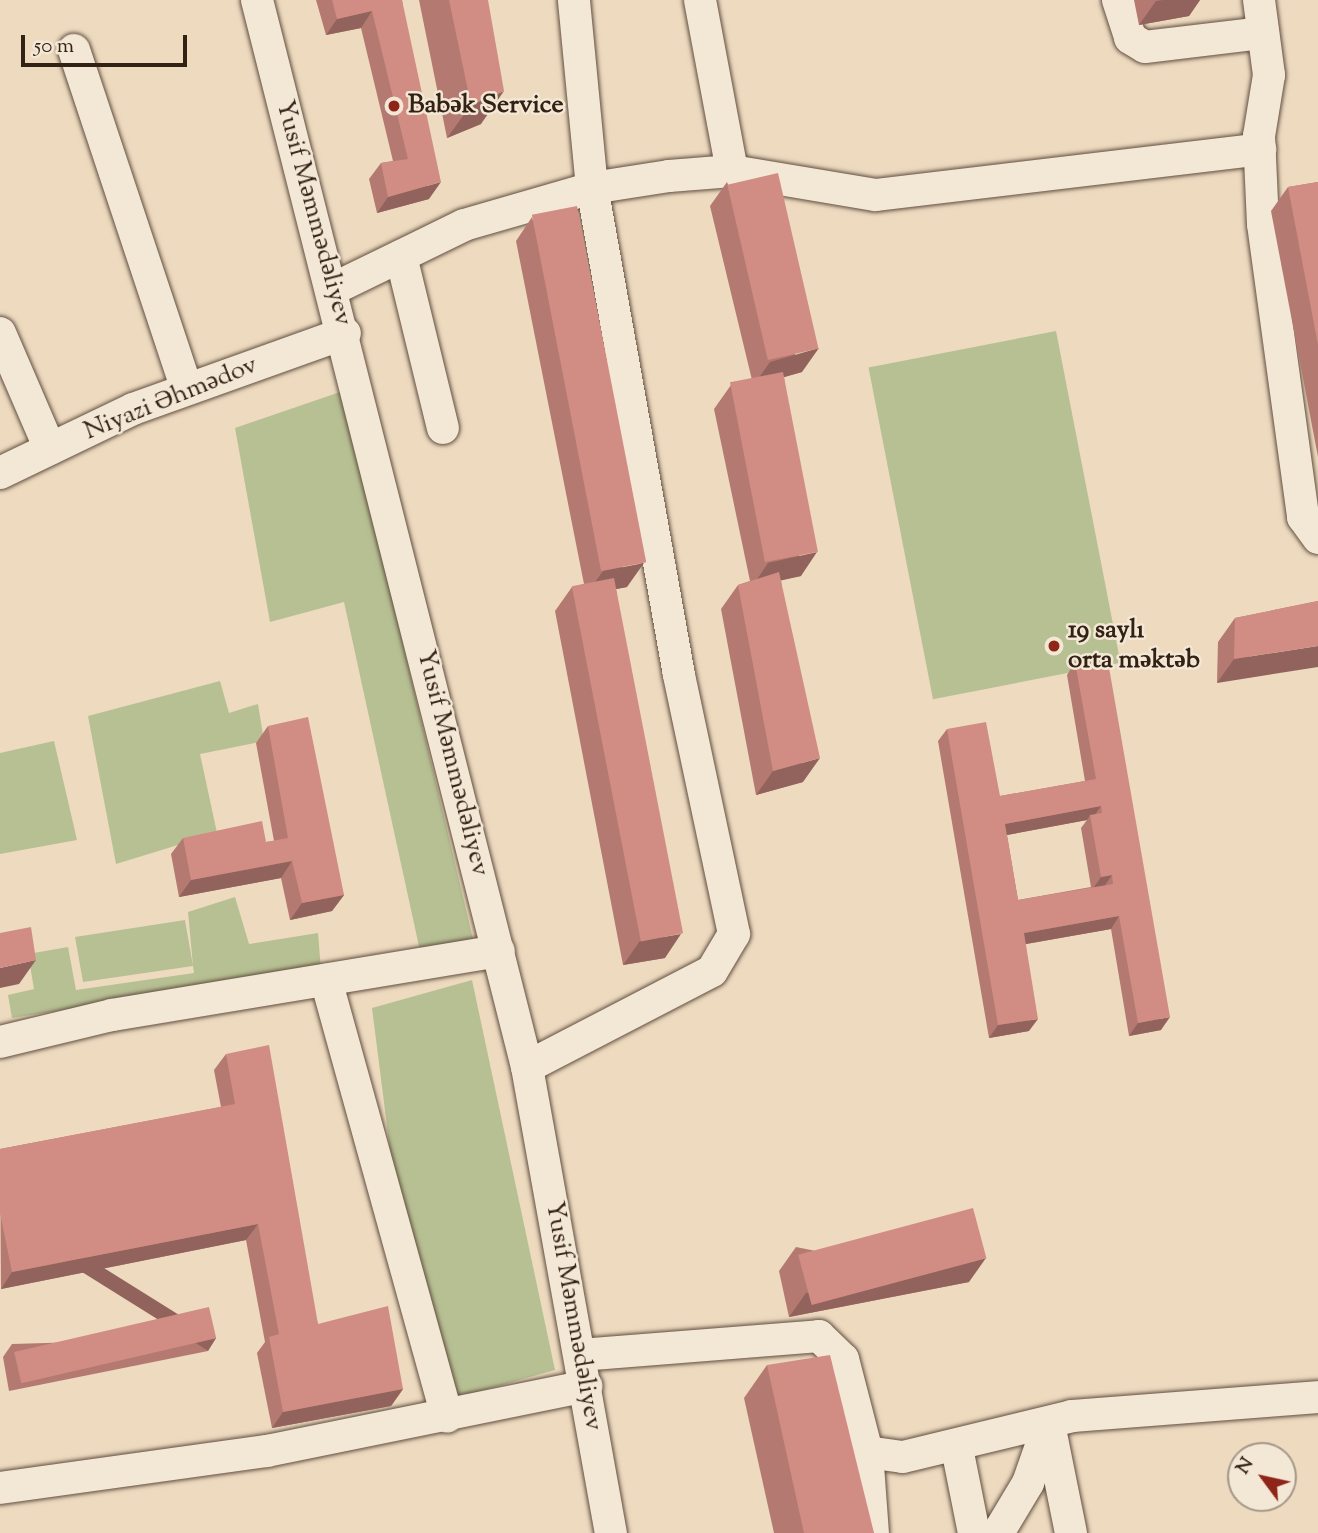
<!DOCTYPE html>
<html>
<head>
<meta charset="utf-8">
<style>
  body { margin:0 }
  #map { position:relative; width:1318px; height:1533px; overflow:hidden; background:#eddabf; font-family:"Sorts Mill Goudy",serif }
  div>[style] { position:absolute }
  [style*='--x'] { left:calc(var(--x)*1px); top:calc(var(--y)*1px); width:calc(var(--w)*1px); rotate:calc(var(--a)*1deg) }
  .green>* { inset:0; background:#b7c093; transform-origin:0 0 }
  .roads { filter:drop-shadow(0 0 2px #614f40) drop-shadow(0 0 2px #614f40) }
  .minor>* { height:32px; margin:-16px; padding:0 16px; transform-origin:16px; border-radius:16px; background:#f3e7d5 }
  .wall>* { inset:0; background:#b47971 }
  .shaded-wall>* { inset:0; background:#92635c; transform-origin:0 0 }
  .building>* { inset:0; background:#d18d83; transform-origin:0 0 }
  .dots>* { width:19px; height:19px; translate:-50% -50%; box-sizing:border-box; border:4px solid #f3e7d5; border-radius:50% }
  span { translate:-50% -50%; white-space:nowrap; text-align:center; line-height:1.15; -webkit-text-stroke:5px #f3e7d5; paint-order:stroke }
  .poi-label { font-size:26px; color:#322115; font-weight:700 }
  .left { translate:0 -50%; text-align:left }
  .street-label { font-size:26px; color:#322115 }
  .north { position:absolute; left:1227px; top:1442px; width:70px; height:70px; box-sizing:border-box; background:#f3e7d5; border:2px solid #a69888; border-radius:50%; rotate:303deg; font-size:19px; font-weight:700; line-height:28px; text-align:center; color:#322115 }
  .north::after { content:''; display:block; margin:auto; width:24px; height:32px; background:#8f2418; clip-path:polygon(50% 0,100% 100%,50% 72%,0 100%) }
  .scale { position:absolute; left:21px; top:35px; width:166px; height:32px; box-sizing:border-box; border:4px solid #322115; border-top:0; padding-left:9px; font-size:21px; line-height:24px; white-space:nowrap; color:#322115; -webkit-text-stroke:5px #f3e7d5; paint-order:stroke }
</style>
</head>
<body>
<div id="map">
  <div class="green">
    <i style="left:1056px;top:331px;width:338px;height:191px;rotate:79deg"></i>
    <i style="clip-path:polygon(343px 391px,473px 939px,420px 951px,344px 602px,270px 622px,235px 428px)"></i>
    <i style="clip-path:polygon(220px 681px,229px 713px,258px 704px,264px 741px,200px 754px,217px 833px,116px 864px,88px 716px)"></i>
    <i style="clip-path:polygon(54px 741px,77px 840px,0 854px,0 753px)"></i>
    <i style="clip-path:polygon(235px 897px,249px 944px,318px 933px,321px 970px,12px 1018px,8px 995px,34px 989px,28px 954px,68px 947px,76px 990px,194px 973px,193px 966px,83px 982px,75px 937px,185px 920px,193px 966px,188px 912px)"></i>
    <i style="clip-path:polygon(472px 980px,555px 1370px,456px 1398px,396px 1197px,372px 1008px)"></i>
  </div>
  <div class="roads">
    <div class="minor">
      <i style="--x:257;--y:0;--w:1101;--a:75.8"></i>
      <i style="--x:527;--y:1067;--w:474;--a:79.8"></i>
      <i style="--x:700;--y:0;--w:174;--a:79.4"></i>
      <i style="--x:1118;--y:0;--w:40;--a:72"></i>
      <i style="--x:1130;--y:38;--w:17;--a:31"></i>
      <i style="--x:1145;--y:47;--w:119;--a:-6.8"></i>
      <i style="--x:1259;--y:0;--w:76;--a:82.4"></i>
      <i style="--x:1269;--y:75;--w:62;--a:99.3"></i>
      <i style="--x:1259;--y:136;--w:88;--a:87.4"></i>
      <i style="--x:1263;--y:224;--w:296;--a:82.2"></i>
      <i style="--x:1303;--y:517;--w:26;--a:54"></i>
      <i style="--x:74;--y:50;--w:357;--a:71.6"></i>
      <i style="--x:401;--y:256;--w:177;--a:76.3"></i>
      <i style="--x:333;--y:289;--w:146;--a:-26"></i>
      <i style="--x:464;--y:225;--w:133;--a:-16.1"></i>
      <i style="--x:592;--y:188;--w:78;--a:-8.9"></i>
      <i style="--x:669;--y:176;--w:63;--a:-4.5"></i>
      <i style="--x:732;--y:171;--w:146;--a:9.5"></i>
      <i style="--x:876;--y:195;--w:387;--a:-6.8"></i>
      <i style="--x:0;--y:333;--w:126;--a:66.7"></i>
      <i style="--x:0;--y:473;--w:148;--a:-25.7"></i>
      <i style="--x:133;--y:409;--w:225;--a:-19.7"></i>
      <i style="--x:326;--y:980;--w:453;--a:74.5"></i>
      <i style="--x:0;--y:1042;--w:115;--a:-13.6"></i>
      <i style="--x:112;--y:1015;--w:392;--a:-9.4"></i>
      <i style="--x:527;--y:1067;--w:208;--a:-27.4"></i>
      <i style="--x:712;--y:971;--w:43;--a:-59.3"></i>
      <i style="--x:734;--y:934;--w:265;--a:-102"></i>
      <i style="--x:679;--y:675;--w:495;--a:-100.1"></i>
      <i style="--x:592;--y:188;--w:189;--a:-95.5"></i>
      <i style="--x:580;--y:1355;--w:240;--a:-4.5"></i>
      <i style="--x:819;--y:1336;--w:33;--a:44"></i>
      <i style="--x:843;--y:1359;--w:96;--a:75.5"></i>
      <i style="--x:867;--y:1452;--w:36;--a:8"></i>
      <i style="--x:903;--y:1457;--w:174;--a:-13.6"></i>
      <i style="--x:1072;--y:1416;--w:247;--a:-4.4"></i>
      <i style="--x:1049;--y:1424;--w:111;--a:78.6"></i>
      <i style="--x:957;--y:1448;--w:87;--a:78.7"></i>
      <i style="--x:867;--y:1452;--w:81;--a:85.8"></i>
      <i style="--x:0;--y:1488;--w:270;--a:-7.9"></i>
      <i style="--x:267;--y:1451;--w:326;--a:-11.5"></i>
      <i style="--x:998;--y:1533;--w:58;--a:-59"></i>
      <i style="--x:1028;--y:1483;--w:64;--a:-70.7"></i>
    </div>
  </div>
  <div class="wall">
    <i style="clip-path:polygon(316px 0,402px 0,429px 199px,377px 213px,369px 179px,381px 163px,393px 161px,361px 28px,326px 35px)"></i>
    <i style="clip-path:polygon(419px 0,488px 0,481px 124px,447px 138px)"></i>
    <i style="clip-path:polygon(1134px 0,1200px 0,1189px 16px,1139px 25px)"></i>
    <i style="clip-path:polygon(727px 182px,802px 372px,784px 377px,801px 576px,781px 580px,803px 782px,756px 795px,721px 609px,738px 585px,750px 581px,714px 409px,731px 385px,752px 380px,710px 206px)"></i>
    <i style="clip-path:polygon(1318px 182px,1318px 457px,1271px 211px,1288px 187px)"></i>
    <i style="clip-path:polygon(532px 217px,627px 587px,616px 589px,665px 958px,623px 965px,555px 611px,572px 587px,584px 584px,516px 241px)"></i>
    <i style="clip-path:polygon(1318px 601px,1217px 683px,1218px 642px,1235px 618px)"></i>
    <i style="clip-path:polygon(evenodd,1075px 662px,1161px 1030px,1129px 1036px,1111px 929px,1026px 944px,1029px 1031px,989px 1038px,938px 741px,947px 729px,1000px 796px,1085px 781px,1067px 675px,1075px 662px,1087px 820px,1081px 828px,1091px 887px,1018px 900px,1007px 835px,1087px 820px)"></i>
    <i style="clip-path:polygon(268px 726px,344px 895px,332px 911px,290px 920px,281px 878px,179px 897px,171px 854px,183px 838px,266px 842px,274px 841px,256px 743px)"></i>
    <i style="clip-path:polygon(226px 1054px,318px 1324px,403px 1389px,391px 1406px,272px 1428px,257px 1353px,265px 1342px,246px 1240px,1px 1289px,0 1149px,221px 1107px,214px 1070px)"></i>
    <i style="clip-path:polygon(796px 1247px,969px 1282px,789px 1317px,779px 1271px)"></i>
    <i style="clip-path:polygon(216px 1338px,208px 1351px,9px 1391px,3px 1357px,12px 1344px)"></i>
    <i style="clip-path:polygon(767px 1365px,874px 1533px,774px 1533px,744px 1398px)"></i>
  </div>
  <div class="shaded-wall">
    <i style="clip-path:polygon(1163px 0,1200px 0,1189px 16px,1139px 25px,1156px 1px)"></i>
    <i style="clip-path:polygon(372px 11px,361px 28px,326px 35px,337px 19px)"></i>
    <i style="clip-path:polygon(504px 91px,481px 124px,447px 138px,471px 105px)"></i>
    <i style="clip-path:polygon(441px 182px,429px 199px,377px 213px,388px 197px)"></i>
    <i style="clip-path:polygon(819px 348px,802px 372px,753px 386px,770px 362px)"></i>
    <i style="clip-path:polygon(817px 552px,801px 576px,752px 587px,768px 563px)"></i>
    <i style="clip-path:polygon(644px 563px,627px 587px,586px 595px,603px 571px)"></i>
    <i style="clip-path:polygon(1318px 646px,1318px 667px,1217px 683px,1234px 659px)"></i>
    <i style="clip-path:polygon(820px 758px,803px 782px,756px 795px,773px 771px)"></i>
    <i style="clip-path:polygon(1101px 806px,1092px 819px,1090px 815px,1087px 820px,996px 837px,1005px 824px)"></i>
    <i style="clip-path:polygon(292px 861px,281px 878px,179px 897px,191px 880px)"></i>
    <i style="clip-path:polygon(1112px 875px,1103px 888px,1092px 890px,1101px 877px)"></i>
    <i style="clip-path:polygon(344px 895px,332px 911px,290px 920px,302px 903px)"></i>
    <i style="clip-path:polygon(1119px 916px,1111px 929px,1015px 946px,1024px 933px)"></i>
    <i style="clip-path:polygon(681px 934px,665px 958px,623px 965px,640px 941px)"></i>
    <i style="clip-path:polygon(36px 960px,19px 984px,0 988px,0 968px)"></i>
    <i style="clip-path:polygon(1170px 1017px,1161px 1030px,1129px 1036px,1138px 1023px)"></i>
    <i style="clip-path:polygon(1038px 1019px,1029px 1031px,989px 1038px,998px 1025px)"></i>
    <i style="clip-path:polygon(258px 1224px,246px 1240px,1px 1289px,12px 1272px)"></i>
    <i style="clip-path:polygon(986px 1258px,969px 1282px,789px 1317px,806px 1293px)"></i>
    <i style="left:216px;top:1338px;width:15px;height:202px;rotate:122deg"></i>
    <i style="clip-path:polygon(403px 1389px,391px 1406px,272px 1428px,283px 1412px)"></i>
  </div>
  <div class="building">
    <i style="clip-path:polygon(332px 0,402px 0,441px 182px,388px 197px,381px 163px,408px 159px,372px 11px,337px 19px)"></i>
    <i style="clip-path:polygon(449px 0,488px 0,504px 91px,471px 105px)"></i>
    <i style="left:778px;top:173px;width:180px;height:52px;rotate:77deg"></i>
    <i style="clip-path:polygon(1318px 182px,1318px 345px,1288px 187px)"></i>
    <i style="left:577px;top:206px;width:363px;height:46px;rotate:79deg"></i>
    <i style="left:783px;top:372px;width:183px;height:54px;rotate:79deg"></i>
    <i style="clip-path:polygon(779px 572px,820px 758px,773px 771px,738px 585px)"></i>
    <i style="left:614px;top:578px;width:362px;height:43px;rotate:79deg"></i>
    <i style="clip-path:polygon(1318px 601px,1318px 646px,1234px 659px,1235px 618px)"></i>
    <i style="clip-path:polygon(evenodd,1107px 656px,1170px 1017px,1138px 1023px,1119px 916px,1024px 933px,1038px 1019px,998px 1025px,947px 729px,986px 722px,1000px 796px,1096px 779px,1075px 662px,1107px 656px,1101px 806px,1102px 813px,1090px 815px,1101px 877px,1112px 875px,1113px 884px,1018px 900px,1005px 824px,1101px 806px)"></i>
    <i style="clip-path:polygon(308px 717px,344px 895px,302px 903px,292px 861px,191px 880px,183px 838px,262px 821px,266px 842px,288px 838px,268px 726px)"></i>
    <i style="clip-path:polygon(31px 927px,36px 960px,0 968px,0 933px)"></i>
    <i style="clip-path:polygon(269px 1045px,318px 1324px,388px 1306px,403px 1389px,283px 1412px,269px 1337px,279px 1334px,258px 1224px,12px 1272px,0 1213px,0 1149px,235px 1104px,226px 1054px)"></i>
    <i style="left:973px;top:1208px;width:52px;height:181px;rotate:75deg"></i>
    <i style="left:209px;top:1307px;width:32px;height:200px;rotate:77deg"></i>
    <i style="clip-path:polygon(830px 1355px,874px 1533px,804px 1533px,767px 1365px)"></i>
  </div>
  <div class="dots">
    <i style="left:394px;top:106px;background:#8f2418"></i>
    <i style="left:1054px;top:646px;background:#8f2418"></i>
  </div>
  <div class="poi-label">
    <span class="left" style="left:408px;top:106px">Babək Service</span>
    <span class="left" style="left:1068px;top:646px">19 saylı<br>orta məktəb</span>
  </div>
  <div class="street-label">
    <span style="left:313px;top:213px;rotate:75deg">Yusif Məmmədəliyev</span>
    <span style="left:171px;top:399px;rotate:-22deg">Niyazi Əhmədov</span>
    <span style="left:452px;top:763px;rotate:76deg">Yusif Məmmədəliyev</span>
    <span style="left:573px;top:1316px;rotate:80deg">Yusif Məmmədəliyev</span>
  </div>
  <div class="north">N</div>
  <div class="scale">50 m</div>
</div>
</body>
</html>
